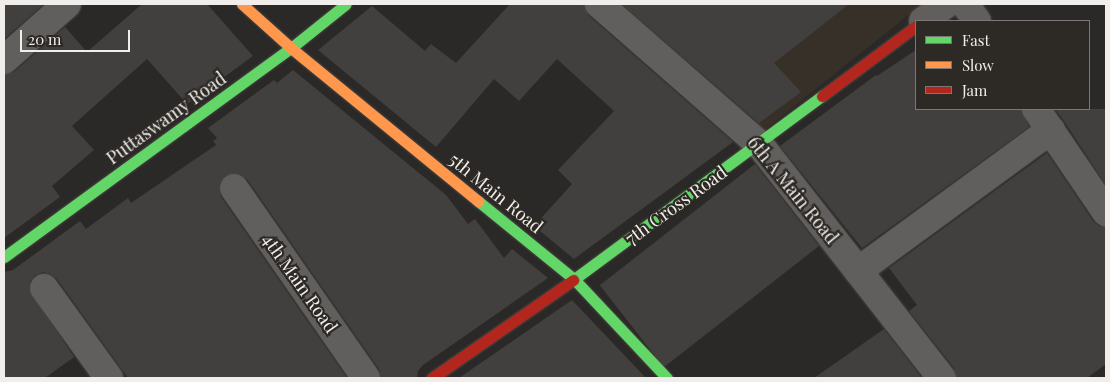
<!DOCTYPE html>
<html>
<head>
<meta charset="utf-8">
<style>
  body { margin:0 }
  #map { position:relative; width:1110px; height:382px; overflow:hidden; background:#2b2927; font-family:"Playfair Display",serif }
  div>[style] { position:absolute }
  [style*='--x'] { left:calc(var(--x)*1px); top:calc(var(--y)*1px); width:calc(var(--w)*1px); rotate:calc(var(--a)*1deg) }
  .built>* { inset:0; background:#373028 }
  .building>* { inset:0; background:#42403f; transform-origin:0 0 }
  .roads { filter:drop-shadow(0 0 1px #484644) drop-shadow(0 0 1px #484644) }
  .street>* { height:28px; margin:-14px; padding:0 14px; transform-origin:14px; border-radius:14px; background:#615f5d }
  .fast>* { height:11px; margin:-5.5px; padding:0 5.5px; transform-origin:5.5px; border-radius:5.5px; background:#63d668 }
  .slow>* { height:11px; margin:-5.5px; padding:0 5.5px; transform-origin:5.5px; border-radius:5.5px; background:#ff974d }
  .jam>* { height:11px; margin:-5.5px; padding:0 5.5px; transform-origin:5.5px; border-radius:5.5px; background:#b3261e }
  span { translate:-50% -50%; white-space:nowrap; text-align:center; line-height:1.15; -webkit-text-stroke:4.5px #2d2925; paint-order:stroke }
  .street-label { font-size:18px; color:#f0edeb }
  .frame { position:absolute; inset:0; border:5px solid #f0edeb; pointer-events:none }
  .legend { position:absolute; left:915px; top:20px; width:175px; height:90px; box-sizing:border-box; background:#2d2925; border:1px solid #7b7774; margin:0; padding:6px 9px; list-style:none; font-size:15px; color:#f0edeb }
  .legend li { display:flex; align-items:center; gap:10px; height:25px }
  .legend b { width:25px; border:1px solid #7b7774 }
  .scale { position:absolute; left:20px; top:30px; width:110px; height:22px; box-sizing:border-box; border:2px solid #f0edeb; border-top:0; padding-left:6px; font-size:15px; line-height:18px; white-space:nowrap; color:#f0edeb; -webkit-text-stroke:4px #2d2925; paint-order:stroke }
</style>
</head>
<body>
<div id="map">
  <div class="built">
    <i style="clip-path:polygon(610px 4px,922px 4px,761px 133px)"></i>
  </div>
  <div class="building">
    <i style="clip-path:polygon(4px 4px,44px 4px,4px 39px)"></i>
    <i style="clip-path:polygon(142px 4px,207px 4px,253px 56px,187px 104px,147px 59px,72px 126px,94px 150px,52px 186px,60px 197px,4px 238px,4px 75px,14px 72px,65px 27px,87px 52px)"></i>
    <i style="clip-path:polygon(510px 4px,584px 4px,589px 16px,733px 142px,574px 259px,534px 226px,572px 184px,558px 170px,614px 111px,557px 59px,519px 101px,494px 79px,436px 147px,318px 50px,372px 6px,425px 51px,431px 44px,456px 63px)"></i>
    <i style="clip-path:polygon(622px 4px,849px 4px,774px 63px,801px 92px,759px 123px)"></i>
    <i style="clip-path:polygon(916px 50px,916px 109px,1021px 109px,1029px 127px,862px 248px,780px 146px,876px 75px,877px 76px)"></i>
    <i style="clip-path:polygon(293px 70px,446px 195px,468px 224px,475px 219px,504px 258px,512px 249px,548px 278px,423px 365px,418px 371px,417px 378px,381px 378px,379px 369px,247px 179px,240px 174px,232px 173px,225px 176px,220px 182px,219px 190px,221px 197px,347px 378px,128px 378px,57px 279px,51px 274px,43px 272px,35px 275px,30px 281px,29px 290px,74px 357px,45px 378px,4px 378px,4px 272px,13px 270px,80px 221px,86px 229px,128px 198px,131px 203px,216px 145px,213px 141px,217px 138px,208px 128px,274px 80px,277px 83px)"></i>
    <i style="clip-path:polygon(1055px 109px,1106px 109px,1106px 185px,1064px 121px)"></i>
    <i style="clip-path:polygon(1047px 153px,1093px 221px,1099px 226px,1106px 227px,1106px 364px,1087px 378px,957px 378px,954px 368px,909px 311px,917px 305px,889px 268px)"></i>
    <i style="left:755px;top:164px;width:104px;height:197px;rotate:52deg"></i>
    <i style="clip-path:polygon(572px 300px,646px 378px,459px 378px)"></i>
    <i style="clip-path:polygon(884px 329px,922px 378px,814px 378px)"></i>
  </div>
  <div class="roads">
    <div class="street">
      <i style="--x:599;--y:4;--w:213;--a:41.2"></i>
      <i style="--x:759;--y:144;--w:297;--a:52"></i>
      <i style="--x:965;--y:4;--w:21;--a:55"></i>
      <i style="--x:923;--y:21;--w:29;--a:-36"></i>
      <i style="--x:4;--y:60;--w:84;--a:-41.6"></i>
      <i style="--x:1036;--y:109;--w:125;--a:55.8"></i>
      <i style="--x:234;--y:188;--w:231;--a:55.2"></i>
      <i style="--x:858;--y:271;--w:239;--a:-36.2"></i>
      <i style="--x:44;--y:288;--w:111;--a:54.2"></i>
    </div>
    <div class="fast">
      <i style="--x:478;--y:201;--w:124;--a:39.1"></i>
      <i style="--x:574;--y:279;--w:136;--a:46.8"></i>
      <i style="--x:4;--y:257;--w:355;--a:-36.1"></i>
      <i style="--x:291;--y:48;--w:70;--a:-38.7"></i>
      <i style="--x:573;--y:280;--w:310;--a:-36.5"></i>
    </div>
    <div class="slow">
      <i style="--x:242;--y:4;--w:66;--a:41.9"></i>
      <i style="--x:291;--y:48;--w:242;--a:39.3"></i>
    </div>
    <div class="jam">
      <i style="--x:822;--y:96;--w:117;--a:-36.7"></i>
      <i style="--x:432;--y:378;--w:172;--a:-34.8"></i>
    </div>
  </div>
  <div class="street-label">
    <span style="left:166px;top:118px;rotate:-36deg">Puttaswamy Road</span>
    <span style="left:793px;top:190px;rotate:51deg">6th A Main Road</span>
    <span style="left:496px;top:193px;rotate:39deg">5th Main Road</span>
    <span style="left:676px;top:205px;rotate:-36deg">7th Cross Road</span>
    <span style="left:300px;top:283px;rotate:55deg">4th Main Road</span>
  </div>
  <div class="frame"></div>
  <ul class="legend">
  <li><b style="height:6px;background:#63d668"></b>Fast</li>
  <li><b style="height:6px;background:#ff974d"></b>Slow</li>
  <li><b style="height:6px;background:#b3261e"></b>Jam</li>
  </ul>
  <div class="scale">20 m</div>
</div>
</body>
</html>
